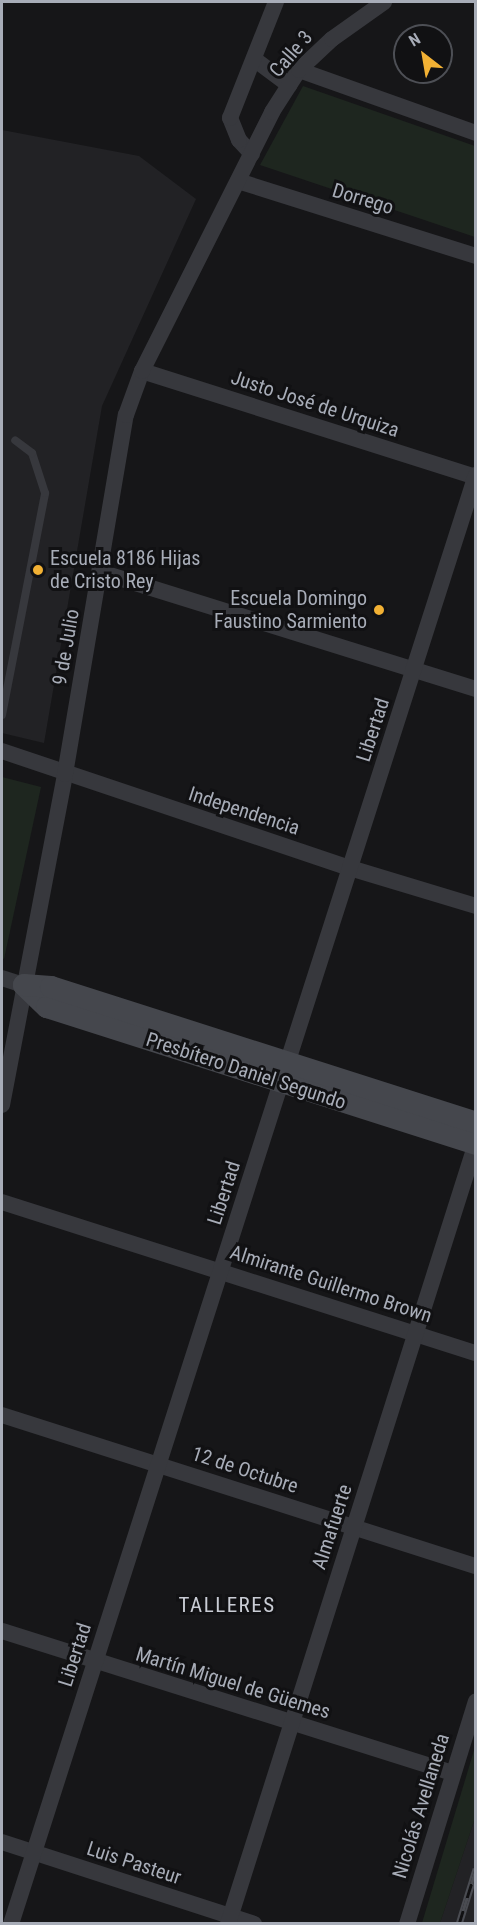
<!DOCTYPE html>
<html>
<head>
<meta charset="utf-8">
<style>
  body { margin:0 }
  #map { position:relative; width:477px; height:1925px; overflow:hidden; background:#161618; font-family:"Roboto Condensed",sans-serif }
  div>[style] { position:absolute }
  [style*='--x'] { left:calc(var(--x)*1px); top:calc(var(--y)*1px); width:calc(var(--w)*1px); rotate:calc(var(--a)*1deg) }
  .built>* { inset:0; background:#222225 }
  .green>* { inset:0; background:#1e261f }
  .service>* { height:8px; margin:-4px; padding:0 4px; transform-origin:4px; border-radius:4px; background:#37383d }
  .minor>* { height:16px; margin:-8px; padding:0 8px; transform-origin:8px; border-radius:8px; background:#37383d }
  .secondary>* { height:22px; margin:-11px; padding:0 11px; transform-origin:11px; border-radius:11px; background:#45474d }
  .rail>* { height:7px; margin-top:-3.5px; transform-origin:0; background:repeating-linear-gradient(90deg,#111113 0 14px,#4a4c52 0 28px); box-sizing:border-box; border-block:2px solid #4a4c52 }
  .dots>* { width:16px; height:16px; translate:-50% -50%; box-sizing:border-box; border:3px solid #111113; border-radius:50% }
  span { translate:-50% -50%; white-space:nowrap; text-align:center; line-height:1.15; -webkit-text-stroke:6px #111113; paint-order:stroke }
  .street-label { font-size:20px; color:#a8adb8 }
  .poi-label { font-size:20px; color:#a8adb8 }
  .left { translate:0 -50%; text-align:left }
  .right { translate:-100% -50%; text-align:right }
  .neighbourhood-label { font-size:21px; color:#c9ccd4; letter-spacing:1.5px }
  .frame { position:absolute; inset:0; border:3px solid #a8adb8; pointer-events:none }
  .north { position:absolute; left:393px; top:24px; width:60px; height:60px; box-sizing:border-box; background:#111113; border:2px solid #4d4f55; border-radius:50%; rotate:329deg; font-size:16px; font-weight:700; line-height:24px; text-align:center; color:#a8adb8 }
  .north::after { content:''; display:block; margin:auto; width:21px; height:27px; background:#f2b134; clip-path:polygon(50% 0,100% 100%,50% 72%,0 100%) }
</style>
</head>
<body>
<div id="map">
  <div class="built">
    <i style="clip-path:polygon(2px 130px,139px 156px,196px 199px,102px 406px,44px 743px,2px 733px)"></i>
    <i style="clip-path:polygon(475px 1818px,475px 1923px,440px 1923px)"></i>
  </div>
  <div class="green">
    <i style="clip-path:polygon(303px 86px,475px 146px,475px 237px,260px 165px)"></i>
    <i style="clip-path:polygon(2px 777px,41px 787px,4px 959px,2px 958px)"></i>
    <i style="clip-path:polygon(475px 1747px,475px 1818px,440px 1923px,422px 1923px)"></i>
  </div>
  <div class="service">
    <i style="--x:2;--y:715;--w:226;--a:-79"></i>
    <i style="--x:45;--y:493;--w:42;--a:-108"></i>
    <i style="--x:32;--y:453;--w:21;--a:-143"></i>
  </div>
  <div class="minor">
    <i style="--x:254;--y:59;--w:44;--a:36.6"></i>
    <i style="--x:299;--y:70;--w:188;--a:19.6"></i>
    <i style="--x:252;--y:154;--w:19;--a:-133"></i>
    <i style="--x:239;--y:140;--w:24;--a:-112"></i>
    <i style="--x:230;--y:118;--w:125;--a:-68.4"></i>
    <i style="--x:238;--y:181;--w:250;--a:17.5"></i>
    <i style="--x:142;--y:371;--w:350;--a:17.6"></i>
    <i style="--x:100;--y:572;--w:394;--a:17.3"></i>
    <i style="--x:2;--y:751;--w:367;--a:18.6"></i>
    <i style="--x:350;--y:868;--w:132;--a:16.8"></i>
    <i style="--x:2;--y:978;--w:23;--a:18"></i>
    <i style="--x:2;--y:1105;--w:337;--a:-79.2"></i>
    <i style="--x:65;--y:774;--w:364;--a:-80.4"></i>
    <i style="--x:126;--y:415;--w:47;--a:-70"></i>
    <i style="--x:142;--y:371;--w:290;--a:-63.3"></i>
    <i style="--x:272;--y:112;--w:50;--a:-57.3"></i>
    <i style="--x:299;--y:70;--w:45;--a:-43.2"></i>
    <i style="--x:332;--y:39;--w:64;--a:-35.4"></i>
    <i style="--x:2;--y:1202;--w:497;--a:17.7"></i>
    <i style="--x:2;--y:1415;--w:497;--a:17.7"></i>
    <i style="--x:2;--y:1631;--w:473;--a:17.5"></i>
    <i style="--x:2;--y:1842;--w:265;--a:18"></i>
    <i style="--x:11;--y:1924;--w:1522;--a:-72.21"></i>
    <i style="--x:228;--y:1924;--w:819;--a:-72.38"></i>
    <i style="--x:407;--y:1924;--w:233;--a:-72.8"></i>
  </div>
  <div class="secondary">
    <i style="--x:24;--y:985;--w:32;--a:44"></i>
    <i style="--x:47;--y:1007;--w:450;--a:17.7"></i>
    <i style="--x:24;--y:985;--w:27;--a:4"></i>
    <i style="--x:51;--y:987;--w:446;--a:17.7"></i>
  </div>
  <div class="rail">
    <i style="--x:459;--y:1924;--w:58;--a:-72.8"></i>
  </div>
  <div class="dots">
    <i style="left:38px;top:570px;background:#f2b134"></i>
    <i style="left:379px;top:610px;background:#f2b134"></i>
  </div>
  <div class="street-label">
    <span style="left:291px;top:54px;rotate:-49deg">Calle 3</span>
    <span style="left:363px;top:199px;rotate:17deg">Dorrego</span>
    <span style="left:315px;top:404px;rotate:18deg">Justo José de Urquiza</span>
    <span style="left:66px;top:647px;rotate:-80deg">9 de Julio</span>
    <span style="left:373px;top:730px;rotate:-72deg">Libertad</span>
    <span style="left:244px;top:811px;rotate:18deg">Independencia</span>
    <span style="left:246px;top:1071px;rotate:18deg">Presbítero Daniel Segundo</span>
    <span style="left:224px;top:1193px;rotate:-72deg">Libertad</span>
    <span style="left:331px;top:1284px;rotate:18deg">Almirante Guillermo Brown</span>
    <span style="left:245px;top:1470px;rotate:18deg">12 de Octubre</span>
    <span style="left:332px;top:1527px;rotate:-72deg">Almafuerte</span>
    <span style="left:75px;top:1655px;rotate:-72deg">Libertad</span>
    <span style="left:233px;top:1683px;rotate:17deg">Martín Miguel de Güemes</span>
    <span style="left:421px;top:1806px;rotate:-73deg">Nicolás Avellaneda</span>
    <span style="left:134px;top:1863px;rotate:18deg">Luis Pasteur</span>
  </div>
  <div class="poi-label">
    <span class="left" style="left:50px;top:570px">Escuela 8186 Hijas<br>de Cristo Rey</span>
    <span class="right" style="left:367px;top:610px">Escuela Domingo<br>Faustino Sarmiento</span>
  </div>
  <div class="neighbourhood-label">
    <span style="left:227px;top:1605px">TALLERES</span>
  </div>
  <div class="frame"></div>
  <div class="north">N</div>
</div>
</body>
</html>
